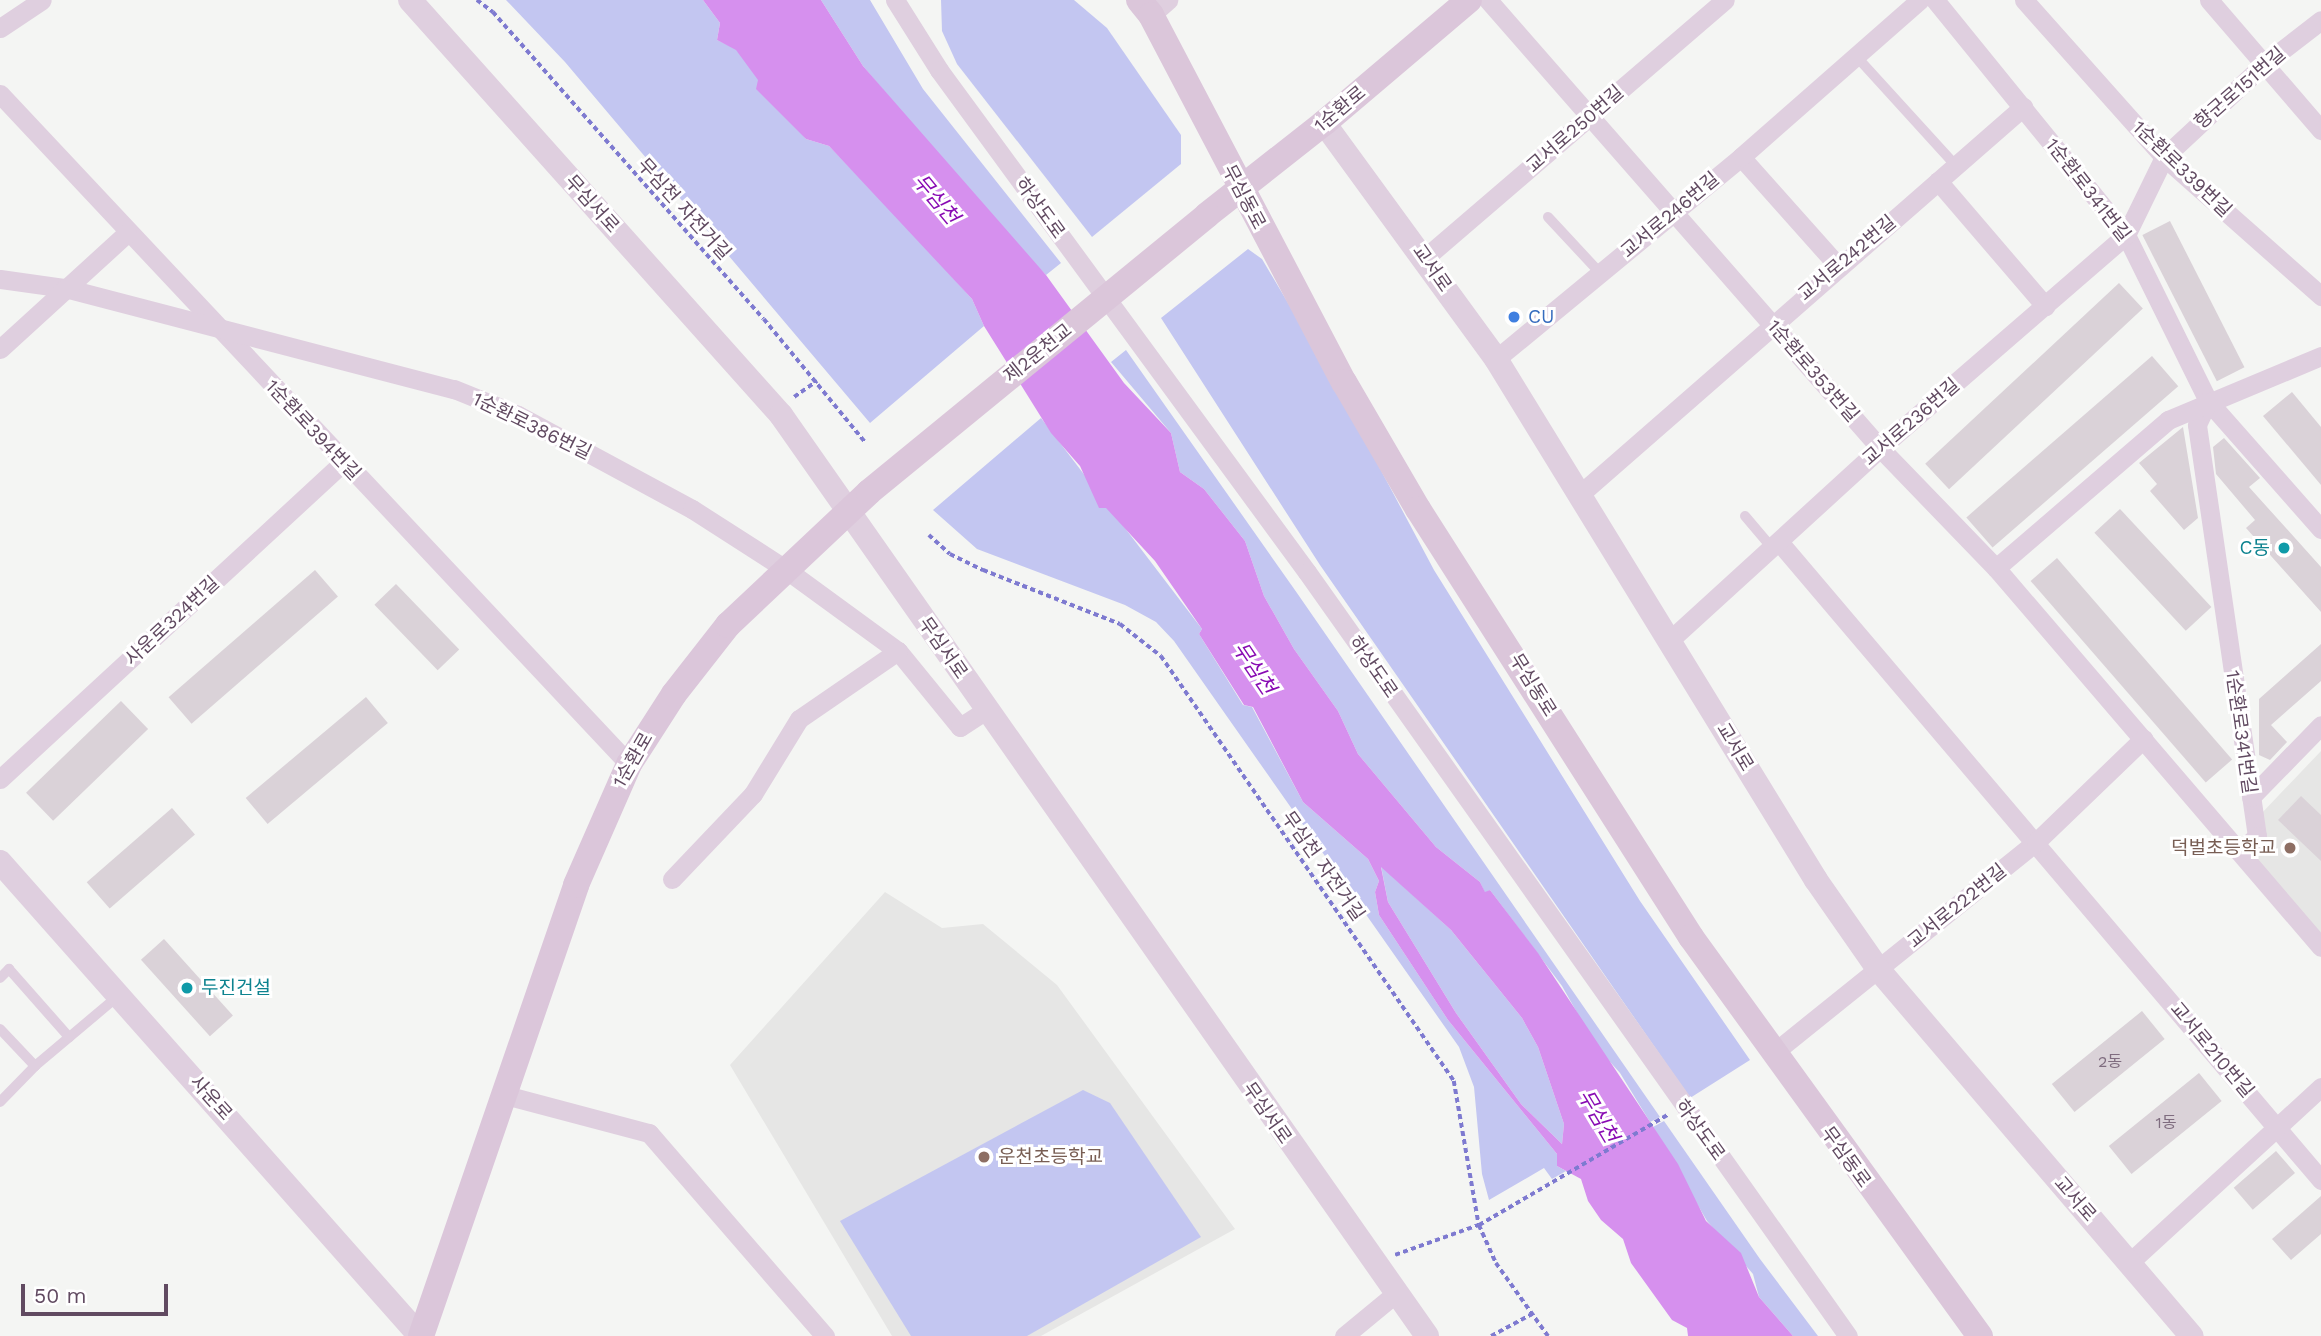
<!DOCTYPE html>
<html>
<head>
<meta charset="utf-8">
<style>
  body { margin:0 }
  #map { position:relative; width:2321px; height:1336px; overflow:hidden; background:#f4f5f3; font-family:"Work Sans","Noto Sans KR",sans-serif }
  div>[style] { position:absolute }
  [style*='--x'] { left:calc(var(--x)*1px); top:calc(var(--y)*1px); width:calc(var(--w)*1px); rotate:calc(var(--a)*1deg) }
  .education>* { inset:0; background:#e6e6e5 }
  .green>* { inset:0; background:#c3c6f1 }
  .water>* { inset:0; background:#d690ee }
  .building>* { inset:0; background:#dad2d8; transform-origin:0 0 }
  .path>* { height:3.5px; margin-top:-1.75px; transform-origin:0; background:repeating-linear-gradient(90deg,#7e7ad0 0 5px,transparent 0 8.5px) }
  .service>* { height:10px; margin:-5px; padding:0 5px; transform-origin:5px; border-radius:5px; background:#dfcfdf }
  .minor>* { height:19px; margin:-9.5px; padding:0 9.5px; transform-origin:9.5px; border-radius:9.5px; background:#dfcfdf }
  .tertiary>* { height:24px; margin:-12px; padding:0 12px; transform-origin:12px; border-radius:12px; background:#dfcfdf }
  .secondary>* { height:26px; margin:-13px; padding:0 13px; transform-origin:13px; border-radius:13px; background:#dbc6da }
  .secondary-bridge>* { height:26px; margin:-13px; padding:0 13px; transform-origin:13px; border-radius:13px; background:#dbc6da }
  .dots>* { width:19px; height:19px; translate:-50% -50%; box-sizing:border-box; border:4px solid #fff; border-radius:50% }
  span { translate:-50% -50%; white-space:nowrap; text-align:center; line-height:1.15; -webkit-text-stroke:6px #fff; paint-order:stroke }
  .number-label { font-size:16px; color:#7f6c7f }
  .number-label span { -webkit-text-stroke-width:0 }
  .street-label { font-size:19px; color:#614a61 }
  .shop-label { font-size:19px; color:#366cbe }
  .left { translate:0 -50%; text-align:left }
  .culture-label { font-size:19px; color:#0d838f }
  .right { translate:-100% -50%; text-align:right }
  .education-label { font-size:19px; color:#785e54 }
  .water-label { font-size:21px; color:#880bb3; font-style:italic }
  .scale { position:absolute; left:21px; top:1284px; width:147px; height:32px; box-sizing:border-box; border:4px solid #614a61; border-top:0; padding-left:9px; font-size:21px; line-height:24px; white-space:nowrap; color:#614a61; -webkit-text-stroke:5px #fff; paint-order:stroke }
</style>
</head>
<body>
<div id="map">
  <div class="education">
    <i style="clip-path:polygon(2321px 751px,2321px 936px,2252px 855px,2264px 840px,2260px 815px)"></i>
    <i style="clip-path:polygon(885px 892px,942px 928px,983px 924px,1057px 985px,1235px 1229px,1041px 1336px,892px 1336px,730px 1065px)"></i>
  </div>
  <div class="green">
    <i style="clip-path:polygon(506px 0,703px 0,720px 23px,717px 40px,736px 49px,806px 139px,829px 146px,909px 229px,972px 299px,984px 326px,870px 423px,565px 62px)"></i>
    <i style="clip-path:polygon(821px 0,870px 0,923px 89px,1061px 263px,1046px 275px,997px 225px,863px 66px)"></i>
    <i style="clip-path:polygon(941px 0,1074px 0,1107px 28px,1181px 135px,1181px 164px,1092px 237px,957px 64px,942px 31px)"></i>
    <i style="clip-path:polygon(1248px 249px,1262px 259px,1326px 367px,1434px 570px,1640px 901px,1750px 1060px,1690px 1098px,1320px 565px,1161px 318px)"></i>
    <i style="clip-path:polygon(1126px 350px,1297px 593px,1660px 1117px,1650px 1122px,1620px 1073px,1596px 1046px,1562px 986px,1490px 890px,1485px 893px,1480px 882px,1436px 847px,1358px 754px,1338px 711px,1294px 649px,1264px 596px,1245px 541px,1204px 489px,1180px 472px,1171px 433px,1111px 362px)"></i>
    <i style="clip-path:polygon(1041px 418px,1202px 629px,1199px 634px,1243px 705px,1252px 707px,1303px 802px,1368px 859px,1379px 881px,1375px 892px,1379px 915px,1448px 1020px,1557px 1154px,1557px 1166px,1566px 1171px,1552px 1179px,1544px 1168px,1489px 1200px,1482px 1174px,1474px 1087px,1459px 1047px,1174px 641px,1156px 622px,1125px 605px,977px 549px,933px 510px)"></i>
    <i style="clip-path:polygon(1381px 866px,1451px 930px,1522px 1018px,1538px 1047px,1564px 1124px,1562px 1144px,1521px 1104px,1456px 1013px,1388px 902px)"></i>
    <i style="clip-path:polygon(1083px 1090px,1110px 1103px,1201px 1237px,1027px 1336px,911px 1336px,840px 1221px)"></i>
    <i style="clip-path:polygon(1664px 1121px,1760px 1259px,1818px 1336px,1793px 1336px,1759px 1297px,1753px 1274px,1707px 1221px,1653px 1127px)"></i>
  </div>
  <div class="water">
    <i style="clip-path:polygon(evenodd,703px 0,821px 0,863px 66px,1046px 275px,1124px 383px,1171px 433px,1180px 472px,1204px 489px,1245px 541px,1264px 596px,1294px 649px,1338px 711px,1358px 754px,1436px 847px,1480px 882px,1485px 892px,1490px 890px,1538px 953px,1678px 1164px,1706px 1221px,1741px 1253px,1759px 1297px,1793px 1336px,1688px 1336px,1687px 1328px,1672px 1320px,1631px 1263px,1623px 1239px,1601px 1220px,1588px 1201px,1581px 1179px,1557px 1166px,1557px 1154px,1448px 1020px,1379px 915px,1375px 892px,1379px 881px,1368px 859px,1303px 802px,1253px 707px,1244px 705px,1199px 634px,1202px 629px,1155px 561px,1106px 508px,1099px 508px,1080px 466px,1051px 433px,984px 326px,972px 299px,829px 146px,806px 139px,756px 89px,758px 80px,736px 50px,717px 40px,720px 23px,703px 0,1381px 867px,1451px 930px,1522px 1018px,1538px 1047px,1564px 1124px,1562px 1144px,1521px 1104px,1456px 1013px,1388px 902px,1381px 867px)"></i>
  </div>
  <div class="building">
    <i style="left:2170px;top:221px;width:164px;height:31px;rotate:63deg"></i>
    <i style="left:2119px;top:283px;width:35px;height:265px;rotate:47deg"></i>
    <i style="left:2152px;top:356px;width:40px;height:246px;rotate:49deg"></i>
    <i style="clip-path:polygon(2292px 392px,2321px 427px,2321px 485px,2263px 416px)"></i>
    <i style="clip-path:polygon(2183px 427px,2198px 518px,2184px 530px,2150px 491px,2157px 484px,2139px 463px)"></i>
    <i style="clip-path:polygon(2224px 438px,2260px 478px,2249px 487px,2321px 567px,2321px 612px,2246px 528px,2255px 520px,2216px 474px,2213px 447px)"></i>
    <i style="left:2120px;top:509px;width:134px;height:35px;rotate:47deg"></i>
    <i style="left:2057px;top:558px;width:267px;height:35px;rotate:49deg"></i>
    <i style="left:315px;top:570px;width:35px;height:194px;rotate:49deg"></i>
    <i style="left:396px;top:584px;width:91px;height:30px;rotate:46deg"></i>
    <i style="clip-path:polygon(2321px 644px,2321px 681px,2271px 725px,2287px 742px,2270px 760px,2259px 755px,2259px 699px)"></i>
    <i style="left:366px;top:697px;width:34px;height:157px;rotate:50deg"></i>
    <i style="left:121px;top:701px;width:39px;height:132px;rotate:46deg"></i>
    <i style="clip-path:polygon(2301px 796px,2321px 815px,2321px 861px,2278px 820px)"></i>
    <i style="left:172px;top:808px;width:35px;height:113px;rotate:49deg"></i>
    <i style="left:164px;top:939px;width:103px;height:31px;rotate:48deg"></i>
    <i style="left:2142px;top:1011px;width:36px;height:116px;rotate:51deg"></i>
    <i style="left:2199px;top:1073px;width:36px;height:116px;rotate:51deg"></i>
    <i style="left:2276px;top:1151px;width:29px;height:56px;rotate:49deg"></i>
    <i style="clip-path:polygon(2321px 1196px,2321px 1234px,2291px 1260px,2272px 1239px)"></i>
  </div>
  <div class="path">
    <i style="--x:477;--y:0;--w:20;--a:37"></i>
    <i style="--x:493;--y:12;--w:409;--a:48.6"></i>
    <i style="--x:764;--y:319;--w:159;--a:50.6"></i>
    <i style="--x:794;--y:397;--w:28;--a:-35"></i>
    <i style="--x:929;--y:535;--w:28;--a:42"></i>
    <i style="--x:950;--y:554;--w:37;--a:26"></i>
    <i style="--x:983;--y:570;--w:147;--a:21.5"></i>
    <i style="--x:1120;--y:624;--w:52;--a:38"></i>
    <i style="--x:1161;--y:656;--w:516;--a:55.42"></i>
    <i style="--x:1454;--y:1081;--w:146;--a:80.2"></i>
    <i style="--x:1479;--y:1225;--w:42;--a:65.9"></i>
    <i style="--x:1496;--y:1263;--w:90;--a:54.5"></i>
    <i style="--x:1395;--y:1255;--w:89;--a:-19.7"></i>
    <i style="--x:1479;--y:1225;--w:218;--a:-30.3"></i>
    <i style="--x:1491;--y:1336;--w:47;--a:-28.2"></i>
  </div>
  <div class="service">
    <i style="--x:1856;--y:56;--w:149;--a:47.7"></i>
    <i style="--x:1548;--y:217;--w:76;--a:47.1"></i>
    <i style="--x:1745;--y:516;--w:42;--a:49.8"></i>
    <i style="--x:0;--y:978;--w:13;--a:-45"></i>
    <i style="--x:9;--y:969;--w:91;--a:48.6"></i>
    <i style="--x:0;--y:1029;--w:51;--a:46.6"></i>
    <i style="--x:0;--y:1102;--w:50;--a:-45.8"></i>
    <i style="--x:35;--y:1066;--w:109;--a:-40.1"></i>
  </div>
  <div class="minor">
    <i style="--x:895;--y:0;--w:83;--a:57.8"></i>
    <i style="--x:939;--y:70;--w:622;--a:53.76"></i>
    <i style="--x:1307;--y:572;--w:936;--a:54.7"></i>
    <i style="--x:1488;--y:0;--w:595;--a:48.81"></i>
    <i style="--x:1880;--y:448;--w:167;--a:46"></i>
    <i style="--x:1996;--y:568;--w:499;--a:49.4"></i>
    <i style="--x:1935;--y:0;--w:303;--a:50.9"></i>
    <i style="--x:2126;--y:235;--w:185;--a:63.7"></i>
    <i style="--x:2208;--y:401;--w:171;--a:48.6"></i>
    <i style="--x:2024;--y:0;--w:210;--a:48.3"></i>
    <i style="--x:2164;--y:157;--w:210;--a:41.5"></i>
    <i style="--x:2209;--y:0;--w:172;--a:49.3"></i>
    <i style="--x:1151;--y:15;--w:23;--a:-41"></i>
    <i style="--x:0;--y:28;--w:50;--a:-33.7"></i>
    <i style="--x:0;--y:94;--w:919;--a:46.81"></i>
    <i style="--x:1741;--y:157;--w:146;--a:48.3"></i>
    <i style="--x:1938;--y:181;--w:165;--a:49.4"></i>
    <i style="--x:1426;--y:257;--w:394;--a:-40.7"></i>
    <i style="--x:0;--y:279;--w:66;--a:7.9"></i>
    <i style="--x:65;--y:288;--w:402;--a:14.6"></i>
    <i style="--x:454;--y:389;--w:69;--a:22.1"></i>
    <i style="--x:518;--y:415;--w:198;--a:28.4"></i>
    <i style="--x:692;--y:509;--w:109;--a:32.7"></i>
    <i style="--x:784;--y:568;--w:141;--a:36.1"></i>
    <i style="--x:898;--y:651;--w:98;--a:50.8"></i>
    <i style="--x:960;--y:727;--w:31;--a:-33"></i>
    <i style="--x:0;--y:349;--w:172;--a:-42.4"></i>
    <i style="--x:1496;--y:359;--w:318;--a:-39.5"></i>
    <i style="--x:1741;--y:157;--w:238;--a:-41.3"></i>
    <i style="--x:2208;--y:401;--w:26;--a:115"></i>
    <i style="--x:2197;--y:425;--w:415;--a:81.7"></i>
    <i style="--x:2257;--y:836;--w:22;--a:137"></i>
    <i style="--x:1579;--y:495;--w:590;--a:-41.15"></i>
    <i style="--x:1780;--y:543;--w:836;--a:49.66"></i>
    <i style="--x:1996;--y:568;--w:227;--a:-40.7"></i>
    <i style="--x:2168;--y:420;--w:166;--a:-22.7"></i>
    <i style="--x:1670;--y:640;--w:285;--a:-42.4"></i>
    <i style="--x:1880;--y:448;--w:325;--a:-40.9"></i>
    <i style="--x:2126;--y:235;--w:87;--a:-64"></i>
    <i style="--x:2164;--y:157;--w:135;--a:-42.9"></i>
    <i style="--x:2263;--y:65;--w:73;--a:-37.8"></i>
    <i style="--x:0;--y:779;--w:467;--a:-42.7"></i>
    <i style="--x:2251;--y:797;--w:100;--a:-45.8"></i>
    <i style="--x:672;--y:879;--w:117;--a:-46.4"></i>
    <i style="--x:753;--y:794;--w:88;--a:-58.5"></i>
    <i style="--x:799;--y:719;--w:120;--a:-34.5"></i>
    <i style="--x:1772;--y:1054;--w:339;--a:-38.8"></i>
    <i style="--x:2036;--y:842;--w:149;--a:-43.9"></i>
    <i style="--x:505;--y:1095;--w:149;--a:14.8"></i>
    <i style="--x:649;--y:1133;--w:269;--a:49.1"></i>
    <i style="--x:2130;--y:1262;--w:259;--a:-42.5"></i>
    <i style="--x:1344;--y:1336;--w:66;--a:-39.5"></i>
  </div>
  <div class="tertiary">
    <i style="--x:410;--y:0;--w:557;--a:48.2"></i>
    <i style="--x:781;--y:415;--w:1125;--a:54.95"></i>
    <i style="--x:1324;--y:123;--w:292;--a:53.9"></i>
    <i style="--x:1496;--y:359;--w:611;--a:58.44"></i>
    <i style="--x:1816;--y:880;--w:108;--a:55.1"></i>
    <i style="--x:1878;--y:969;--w:483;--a:49.5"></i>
    <i style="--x:0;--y:862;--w:633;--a:48.46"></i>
  </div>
  <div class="secondary">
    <i style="--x:1139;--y:0;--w:19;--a:51"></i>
    <i style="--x:1151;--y:15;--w:415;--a:62.3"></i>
    <i style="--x:1344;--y:382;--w:147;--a:59.8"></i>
    <i style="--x:1418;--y:509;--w:508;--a:57.47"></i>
    <i style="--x:1691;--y:937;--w:493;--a:54.1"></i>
    <i style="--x:1207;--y:215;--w:149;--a:-38.2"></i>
    <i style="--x:1324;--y:123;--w:190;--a:-40.3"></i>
    <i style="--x:421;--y:1336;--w:477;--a:-71"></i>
    <i style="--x:576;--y:885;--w:132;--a:-66.3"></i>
    <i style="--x:629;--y:764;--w:83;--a:-57.3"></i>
    <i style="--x:674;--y:694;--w:88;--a:-52"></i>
    <i style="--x:728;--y:625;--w:194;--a:-43.3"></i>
  </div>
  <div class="secondary-bridge">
    <i style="--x:869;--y:492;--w:437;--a:-39.3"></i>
  </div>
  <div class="dots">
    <i style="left:1514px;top:317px;background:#3f7fe0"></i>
    <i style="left:2284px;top:548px;background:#0f9aa8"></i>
    <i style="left:2290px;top:848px;background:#8d6e63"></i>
    <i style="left:187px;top:988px;background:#0f9aa8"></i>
    <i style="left:984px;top:1157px;background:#8d6e63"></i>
  </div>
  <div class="number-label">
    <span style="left:2110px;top:1062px">2동</span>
    <span style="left:2166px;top:1123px">1동</span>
  </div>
  <div class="street-label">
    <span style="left:2240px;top:88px;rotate:-41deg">향군로151번길</span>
    <span style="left:1340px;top:109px;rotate:-40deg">1순환로</span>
    <span style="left:1575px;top:129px;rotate:-41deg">교서로250번길</span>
    <span style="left:2182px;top:169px;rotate:44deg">1순환로339번길</span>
    <span style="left:2088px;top:190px;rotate:52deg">1순환로341번길</span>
    <span style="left:1244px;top:197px;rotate:62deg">무심동로</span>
    <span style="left:592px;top:204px;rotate:48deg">무심서로</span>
    <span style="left:1040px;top:208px;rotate:54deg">하상도로</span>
    <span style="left:684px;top:209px;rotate:48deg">무심천 자전거길</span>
    <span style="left:1670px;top:215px;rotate:-40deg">교서로246번길</span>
    <span style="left:1847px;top:258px;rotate:-40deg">교서로242번길</span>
    <span style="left:1432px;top:268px;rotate:55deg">교서로</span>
    <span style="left:1038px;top:353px;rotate:-39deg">제2운천교</span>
    <span style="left:1813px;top:371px;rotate:49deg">1순환로353번길</span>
    <span style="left:1911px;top:422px;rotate:-41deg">교서로236번길</span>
    <span style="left:532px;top:426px;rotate:26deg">1순환로386번길</span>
    <span style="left:313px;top:430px;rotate:47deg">1순환로394번길</span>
    <span style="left:172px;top:621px;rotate:-43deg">사운로324번길</span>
    <span style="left:943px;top:648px;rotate:55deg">무심서로</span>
    <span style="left:1373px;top:667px;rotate:55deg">하상도로</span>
    <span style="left:1533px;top:685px;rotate:58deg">무심동로</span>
    <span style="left:2241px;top:732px;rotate:82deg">1순환로341번길</span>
    <span style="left:1735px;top:747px;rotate:59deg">교서로</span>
    <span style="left:633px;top:760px;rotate:-60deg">1순환로</span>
    <span style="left:1323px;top:866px;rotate:55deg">무심천 자전거길</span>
    <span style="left:1957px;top:906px;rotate:-39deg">교서로222번길</span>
    <span style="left:2212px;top:1050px;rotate:50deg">교서로210번길</span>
    <span style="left:211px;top:1098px;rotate:48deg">사운로</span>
    <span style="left:1267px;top:1113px;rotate:55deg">무심서로</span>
    <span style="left:1700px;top:1130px;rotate:54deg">하상도로</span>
    <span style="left:1846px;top:1157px;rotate:54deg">무심동로</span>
    <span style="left:2075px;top:1199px;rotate:49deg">교서로</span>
  </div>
  <div class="shop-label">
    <span class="left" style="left:1528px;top:317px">CU</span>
  </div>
  <div class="culture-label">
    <span class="right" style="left:2270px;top:548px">C동</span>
    <span class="left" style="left:201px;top:988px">두진건설</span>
  </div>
  <div class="education-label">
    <span class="right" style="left:2276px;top:848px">덕벌초등학교</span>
    <span class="left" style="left:998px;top:1157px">운천초등학교</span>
  </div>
  <div class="water-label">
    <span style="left:936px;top:199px;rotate:50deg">무심천</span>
    <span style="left:1254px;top:668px;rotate:56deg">무심천</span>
    <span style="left:1598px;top:1116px;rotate:59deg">무심천</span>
  </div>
  <div class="scale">50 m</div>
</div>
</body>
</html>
